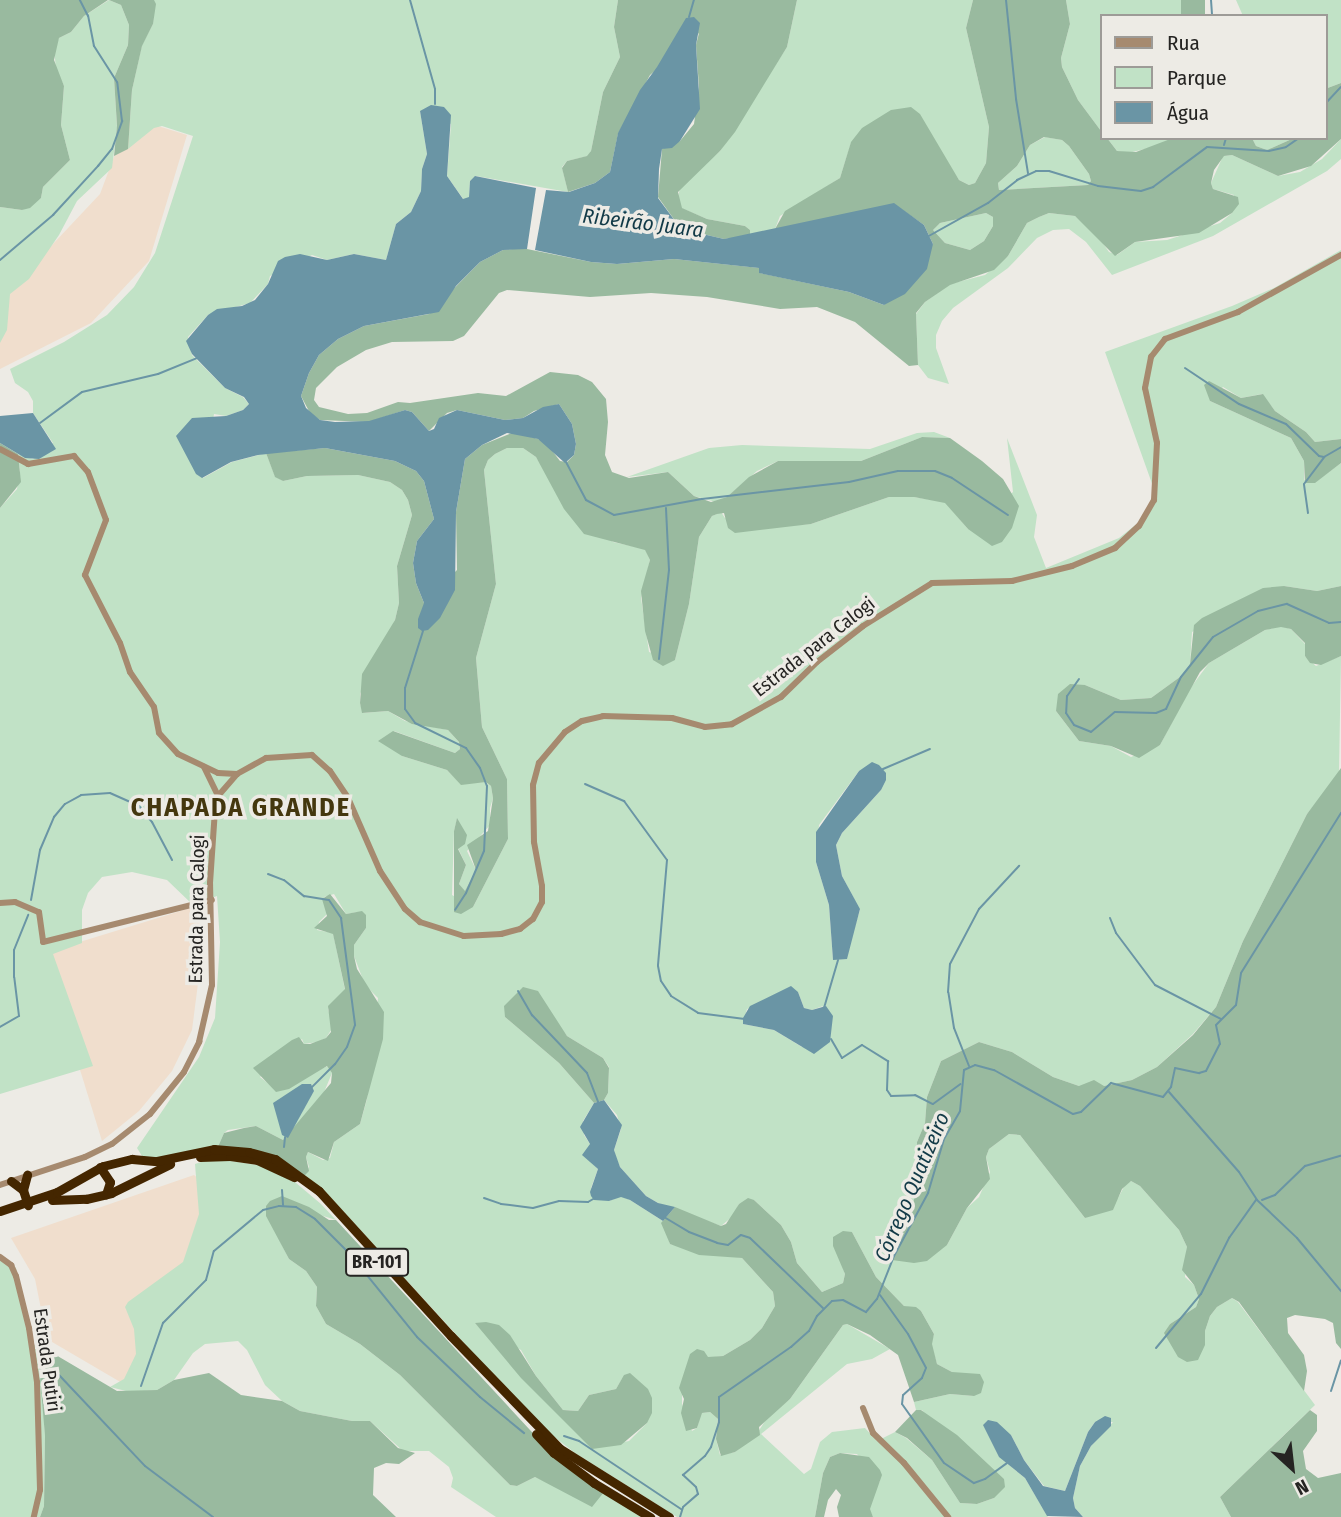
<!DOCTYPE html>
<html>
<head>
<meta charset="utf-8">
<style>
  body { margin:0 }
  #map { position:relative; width:1341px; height:1517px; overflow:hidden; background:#edebe5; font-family:"Fira Sans Condensed",sans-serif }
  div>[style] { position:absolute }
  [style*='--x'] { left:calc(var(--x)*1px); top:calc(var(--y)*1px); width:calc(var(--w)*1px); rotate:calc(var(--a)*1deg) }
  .industrial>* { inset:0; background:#f0decd }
  .green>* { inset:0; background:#c1e2c6 }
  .forest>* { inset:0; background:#99ba9f; transform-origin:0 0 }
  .water>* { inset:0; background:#6a95a5 }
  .stream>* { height:2px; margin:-1px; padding:0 1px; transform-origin:1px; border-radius:1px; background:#6a95a5 }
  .minor>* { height:6px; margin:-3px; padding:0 3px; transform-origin:3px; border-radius:3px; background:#a68a6f }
  .highway>* { height:9px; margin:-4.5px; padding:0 4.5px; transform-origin:4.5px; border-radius:4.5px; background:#442600 }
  span { translate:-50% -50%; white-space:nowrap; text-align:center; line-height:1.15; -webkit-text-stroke:7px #edebe5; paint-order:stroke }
  .shield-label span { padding:2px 5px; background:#edebe5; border:2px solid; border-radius:5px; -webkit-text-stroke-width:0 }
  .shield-label { font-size:18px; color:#252422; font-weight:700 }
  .street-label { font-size:19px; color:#252422 }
  .water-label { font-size:21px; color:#123a47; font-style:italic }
  .district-label { font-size:26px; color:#44370e; font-weight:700; letter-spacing:2px }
  .legend { position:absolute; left:1100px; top:14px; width:228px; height:126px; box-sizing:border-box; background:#edebe5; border:2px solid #9d9b97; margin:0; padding:9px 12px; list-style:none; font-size:21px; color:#252422 }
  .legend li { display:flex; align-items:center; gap:14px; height:35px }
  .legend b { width:35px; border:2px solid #9d9b97 }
  .north { position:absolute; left:1257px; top:1433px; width:70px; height:70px; -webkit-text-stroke:5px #edebe5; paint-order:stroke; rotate:153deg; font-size:19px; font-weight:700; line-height:28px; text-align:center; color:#252422 }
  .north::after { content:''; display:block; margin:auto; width:24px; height:32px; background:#252422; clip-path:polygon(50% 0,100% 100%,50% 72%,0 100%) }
</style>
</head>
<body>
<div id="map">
  <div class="industrial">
    <i style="clip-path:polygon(129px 117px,187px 135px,149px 261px,91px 323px,0 369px,0 330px,6px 294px,100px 194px)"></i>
    <i style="clip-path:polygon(200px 905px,201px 960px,192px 1030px,172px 1071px,139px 1111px,102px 1141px,44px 953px)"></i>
    <i style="clip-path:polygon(194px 1175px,242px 1213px,134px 1390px,47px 1339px,35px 1279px,11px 1238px)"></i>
  </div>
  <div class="green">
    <i style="clip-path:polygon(109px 0,121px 5px,129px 25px,128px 45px,114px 78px,117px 127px,112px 168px,77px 201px,59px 235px,29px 279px,10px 294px,7px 330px,0 343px,0 207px,22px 210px,41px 198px,43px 187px,70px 160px,61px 125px,64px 86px,56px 69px,54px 49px,59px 38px,71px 32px,84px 16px)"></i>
    <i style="clip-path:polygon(evenodd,154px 0,618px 0,614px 27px,620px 57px,603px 92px,591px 151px,588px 156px,567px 161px,562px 167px,568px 192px,476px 176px,470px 181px,469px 198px,464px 200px,447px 176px,451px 124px,420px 111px,427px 154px,422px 169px,421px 191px,411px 212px,396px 224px,386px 260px,354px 254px,327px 260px,312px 255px,270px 276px,268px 284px,250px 303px,208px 315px,188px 337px,192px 355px,225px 388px,243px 397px,249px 404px,243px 410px,226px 416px,214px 414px,203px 478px,232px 462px,266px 453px,275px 476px,283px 481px,307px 476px,358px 475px,390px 482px,402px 490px,408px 500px,412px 515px,397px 566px,399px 603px,395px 620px,360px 694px,360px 703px,363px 713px,388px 711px,405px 721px,448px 730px,459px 742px,460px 749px,455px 753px,394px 731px,402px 756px,447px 770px,460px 783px,486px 782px,491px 786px,493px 798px,490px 808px,490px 825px,467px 851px,476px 870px,465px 892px,459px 884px,466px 865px,458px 848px,457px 819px,454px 831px,452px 895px,473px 907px,508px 839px,507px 779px,482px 727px,476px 658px,496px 584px,484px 470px,488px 460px,495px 454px,507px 448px,523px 448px,536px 457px,545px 471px,613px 542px,645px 549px,650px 560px,641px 598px,649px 652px,675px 660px,689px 604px,699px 537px,712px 516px,721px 512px,725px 518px,774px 526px,811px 524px,889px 497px,914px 497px,945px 502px,968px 529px,1013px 492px,1007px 438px,1037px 515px,1034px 537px,1046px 568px,1119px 538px,1143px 519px,1155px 492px,1105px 352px,1232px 306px,1274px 288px,1341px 250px,1341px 439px,1315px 442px,1306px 432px,1275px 411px,1262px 394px,1241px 398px,1223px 387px,1210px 401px,1291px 438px,1304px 461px,1304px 480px,1314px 483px,1341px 463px,1341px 586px,1317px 591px,1284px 586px,1192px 632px,1190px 664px,1184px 674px,1151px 698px,1121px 700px,1085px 685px,1056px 711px,1079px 741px,1111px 746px,1131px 757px,1160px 745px,1189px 690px,1209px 663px,1265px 630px,1281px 626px,1291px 629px,1305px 644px,1305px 656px,1316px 666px,1341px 656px,1339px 774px,1307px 814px,1243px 941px,1216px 1007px,1193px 1034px,1157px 1067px,1132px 1080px,1104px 1086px,1079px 1086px,1053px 1077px,1012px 1052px,979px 1042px,941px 1061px,927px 1097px,925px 1123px,917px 1142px,916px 1191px,911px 1212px,890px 1249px,947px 1245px,967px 1208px,979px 1197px,990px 1172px,986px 1157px,989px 1149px,1009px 1134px,1020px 1135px,1085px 1218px,1118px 1198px,1126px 1183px,1131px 1181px,1140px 1186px,1179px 1230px,1187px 1247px,1185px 1277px,1194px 1285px,1199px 1299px,1196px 1307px,1170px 1324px,1165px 1333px,1205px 1345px,1205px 1331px,1210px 1316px,1217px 1307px,1232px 1298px,1238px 1302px,1315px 1405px,1220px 1497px,1231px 1517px,1083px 1517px,1075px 1508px,1073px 1498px,1080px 1466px,1091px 1446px,1113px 1422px,1095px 1422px,1088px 1432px,1065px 1491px,1044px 1486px,1024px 1460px,1011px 1435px,1007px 1463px,1025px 1478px,1048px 1517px,873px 1517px,869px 1509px,873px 1492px,880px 1481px,857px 1454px,840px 1453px,830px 1457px,823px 1473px,815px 1517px,677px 1517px,575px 1453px,539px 1425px,332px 1199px,304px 1176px,309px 1167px,306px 1157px,308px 1152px,323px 1160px,330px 1158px,334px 1142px,360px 1124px,367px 1099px,378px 998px,365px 985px,354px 956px,354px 945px,366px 928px,358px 912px,346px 914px,334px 894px,324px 897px,328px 913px,319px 922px,317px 930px,333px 933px,345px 990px,328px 1009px,333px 1027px,326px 1038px,318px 1042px,304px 1044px,302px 1039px,260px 1077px,274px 1088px,328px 1066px,332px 1073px,322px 1097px,283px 1140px,256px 1126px,228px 1130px,224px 1133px,217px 1149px,147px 1164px,137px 1148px,199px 1057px,215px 1018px,220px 942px,217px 896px,193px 905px,167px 880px,132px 872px,102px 877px,88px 893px,82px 910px,82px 943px,53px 954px,93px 1066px,0 1094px,0 508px,17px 489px,20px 472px,18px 454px,33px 459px,53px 443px,33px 413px,33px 401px,28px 392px,15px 383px,10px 369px,64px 342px,107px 315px,134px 287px,155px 253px,193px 136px,162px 126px,154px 128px,128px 149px,132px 90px,142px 45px,153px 24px,154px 0,859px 771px,881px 790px,842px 833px,836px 845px,842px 876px,860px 910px,850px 942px,833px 960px,829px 905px,816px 862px,819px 825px,859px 771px,154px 0,798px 992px,804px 1008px,812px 1010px,823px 1006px,802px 1047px,774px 1030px,743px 1024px,747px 1009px,798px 992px,154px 0,551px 1015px,567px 1036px,603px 1058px,609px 1067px,608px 1093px,604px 1100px,617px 1115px,621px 1129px,614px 1150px,616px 1158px,620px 1167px,646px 1196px,658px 1203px,721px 1226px,733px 1216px,739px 1204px,754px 1200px,781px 1225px,791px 1242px,797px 1263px,822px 1292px,843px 1283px,845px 1274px,842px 1265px,852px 1232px,876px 1277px,904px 1306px,921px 1311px,934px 1334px,931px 1344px,937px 1364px,952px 1372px,974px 1396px,950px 1394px,914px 1402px,916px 1410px,922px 1410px,994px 1498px,977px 1504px,960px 1503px,932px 1460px,906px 1438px,895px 1432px,877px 1441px,865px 1428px,832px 1432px,820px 1442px,811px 1469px,804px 1474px,761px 1434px,847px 1364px,872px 1359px,890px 1349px,847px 1324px,843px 1325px,790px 1399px,767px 1418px,756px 1435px,735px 1452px,720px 1455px,716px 1439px,718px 1419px,710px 1412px,701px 1413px,697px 1428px,692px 1431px,682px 1404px,682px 1394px,708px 1358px,723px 1356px,750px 1340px,762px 1328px,775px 1306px,773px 1292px,742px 1258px,670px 1244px,663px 1221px,630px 1200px,621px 1196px,609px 1201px,591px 1188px,598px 1169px,588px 1159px,590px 1144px,584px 1135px,583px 1121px,594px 1103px,559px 1063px,505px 1017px,551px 1015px,154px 0,475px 1323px,521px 1350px,536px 1376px,563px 1410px,578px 1411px,589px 1395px,616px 1389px,622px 1379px,647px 1423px,629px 1441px,597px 1447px,475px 1323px)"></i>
    <i style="clip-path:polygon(797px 0,973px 0,966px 28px,989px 127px,986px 163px,975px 183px,969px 185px,959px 180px,948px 164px,851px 143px,840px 178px,780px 216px,775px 229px,750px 236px,750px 230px,745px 226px,707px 219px,681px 208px,678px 198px,680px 187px,720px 151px,787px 47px)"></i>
    <i style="clip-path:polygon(1066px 0,1181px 0,1182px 16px,1101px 16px,1101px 131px,1078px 100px,1062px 67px,1061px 58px,1070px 24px)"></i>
    <i style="clip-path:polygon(1236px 0,1341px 0,1341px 83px,1325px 89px,1325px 16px,1243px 16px)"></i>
    <i style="clip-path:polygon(1045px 137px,1062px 140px,1069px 146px,1089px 174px,1091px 181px,1088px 185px,999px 190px,998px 183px,1017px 166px,1030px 145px)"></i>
    <i style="clip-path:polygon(1107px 138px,1172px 138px,1162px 145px,1128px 153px,1117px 151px)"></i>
    <i style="clip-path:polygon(1252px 138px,1294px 138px,1267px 150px,1256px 146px)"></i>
    <i style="clip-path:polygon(1341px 139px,1341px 159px,1327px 171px,1213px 236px,1112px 275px,1086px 242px,1069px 229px,1053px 230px,1037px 238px,1008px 268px,953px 308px,942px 321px,936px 335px,936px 348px,949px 384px,928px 378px,918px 365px,916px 314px,925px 302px,950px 284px,985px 275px,1008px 256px,1027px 223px,1039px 217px,1049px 213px,1075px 216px,1098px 236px,1109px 252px,1117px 255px,1135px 242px,1167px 240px,1220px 223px,1232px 213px,1234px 195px,1213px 189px,1211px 183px,1223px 156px,1232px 155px,1278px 176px,1300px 172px,1322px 159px)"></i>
    <i style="clip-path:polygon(986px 213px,993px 217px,993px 226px,984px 241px,970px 250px,945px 243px,933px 230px,940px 223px)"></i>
    <i style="clip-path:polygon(934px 432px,950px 438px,922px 437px,861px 461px,778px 461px,757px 471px,727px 497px,716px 502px,694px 496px,668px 472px,627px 477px,709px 448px,742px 445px,870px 449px,917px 433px)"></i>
    <i style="clip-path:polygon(204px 1161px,231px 1161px,258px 1165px,289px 1177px,321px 1204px,336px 1220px,320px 1215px,277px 1235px,289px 1259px,306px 1271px,317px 1287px,316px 1306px,326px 1324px,360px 1344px,400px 1375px,510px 1485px,517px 1486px,535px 1477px,570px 1493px,604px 1492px,642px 1517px,496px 1517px,451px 1487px,453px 1478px,449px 1467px,429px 1451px,403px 1451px,370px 1421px,352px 1421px,300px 1411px,282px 1401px,265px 1385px,247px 1350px,238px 1341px,205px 1344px,193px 1353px,174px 1380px,157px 1390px,130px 1392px,110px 1387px,124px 1379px,136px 1354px,134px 1329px,125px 1307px,128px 1302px,183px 1262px,199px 1214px,195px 1164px)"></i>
    <i style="clip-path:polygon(0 1254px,16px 1268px,33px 1344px,40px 1349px,45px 1436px,44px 1506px,40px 1517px,0 1517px)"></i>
  </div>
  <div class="forest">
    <i style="clip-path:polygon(0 0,108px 0,84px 16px,71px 32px,59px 38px,54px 60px,64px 86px,61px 125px,70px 160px,43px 187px,41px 198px,30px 208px,22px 210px,0 207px)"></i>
    <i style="clip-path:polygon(109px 0,154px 0,156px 4px,153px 24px,142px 46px,132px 90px,128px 149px,114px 156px,117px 126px,114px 78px,128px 45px,129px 25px,121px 5px)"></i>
    <i style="clip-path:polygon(618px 0,797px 0,787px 47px,735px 132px,720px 151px,678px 192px,682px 208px,707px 219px,745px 226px,750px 230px,750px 236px,724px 239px,681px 229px,658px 197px,662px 149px,680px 141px,694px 124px,699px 87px,696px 45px,699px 33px,650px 75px,618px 134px,610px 172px,595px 183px,568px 192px,562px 168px,567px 161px,587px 156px,591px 151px,603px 92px,620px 57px,614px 27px)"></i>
    <i style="clip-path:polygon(evenodd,973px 0,1066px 0,1070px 24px,1061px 58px,1062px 67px,1078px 100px,1101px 131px,1101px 138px,1107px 138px,1117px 151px,1136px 152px,1173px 138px,1252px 138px,1256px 146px,1267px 150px,1294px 138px,1325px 138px,1325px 89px,1341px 83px,1341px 139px,1311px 166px,1278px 176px,1232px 155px,1224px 156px,1214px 170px,1211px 183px,1213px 189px,1238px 197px,1239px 204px,1232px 213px,1199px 233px,1135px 242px,1115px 256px,1075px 216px,1049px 213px,1039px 217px,1027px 223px,1008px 256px,994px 270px,950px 285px,925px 302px,916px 313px,918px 365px,909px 366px,855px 322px,817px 307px,780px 309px,707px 297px,651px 293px,590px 297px,507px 290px,499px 293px,464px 336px,453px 341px,392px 342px,366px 350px,337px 367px,316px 388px,314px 400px,319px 407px,348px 414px,367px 413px,398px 402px,410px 403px,478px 393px,506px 396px,550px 372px,578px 375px,592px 382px,606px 399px,608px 422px,605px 455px,612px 472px,629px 478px,668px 472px,694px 496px,711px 502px,727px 497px,749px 477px,778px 461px,861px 461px,922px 437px,950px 438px,982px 461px,1003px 479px,1019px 506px,1012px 528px,1002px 542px,992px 546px,968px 529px,945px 503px,914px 497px,889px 497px,811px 524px,735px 533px,728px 528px,724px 513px,717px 514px,712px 516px,699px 537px,689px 604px,675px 660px,663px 666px,653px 660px,645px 631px,641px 591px,650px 560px,645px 550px,584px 534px,564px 509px,536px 457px,523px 448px,507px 448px,495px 454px,488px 460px,484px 470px,496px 584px,476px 658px,482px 727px,507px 779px,508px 839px,473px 907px,461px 914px,454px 912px,454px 831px,457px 818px,467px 835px,465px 844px,458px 849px,466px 865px,459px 884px,465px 891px,476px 870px,467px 845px,488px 831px,493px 798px,491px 786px,486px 782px,461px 785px,447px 770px,402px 756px,378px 741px,393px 731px,455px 753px,460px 749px,459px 742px,448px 730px,412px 724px,388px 711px,362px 713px,360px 703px,362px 674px,395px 620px,399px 603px,397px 566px,412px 515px,408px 500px,402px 490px,390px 482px,358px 475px,307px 476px,283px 481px,275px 477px,266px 453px,325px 448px,395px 461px,416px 471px,424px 481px,434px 519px,417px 541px,413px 563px,416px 583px,424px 603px,457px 570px,456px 512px,465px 459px,482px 445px,514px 432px,538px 439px,547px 444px,560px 461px,567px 462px,574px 455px,576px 444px,572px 424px,559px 404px,534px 411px,523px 418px,505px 420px,457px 410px,447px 413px,429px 431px,412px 412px,405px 410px,369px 422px,320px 420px,310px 413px,301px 396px,309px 373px,319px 355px,338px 339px,364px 326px,429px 314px,480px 262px,503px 250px,522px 248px,591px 262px,617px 264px,674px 259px,760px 268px,760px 273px,849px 292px,884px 305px,933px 244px,924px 225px,894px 204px,775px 229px,785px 211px,840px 178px,851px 142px,862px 128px,891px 110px,911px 107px,920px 114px,959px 180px,969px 185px,975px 183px,986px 163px,989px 127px,966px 28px,973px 0,1044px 137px,1062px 140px,1069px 146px,1089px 174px,1091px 181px,1088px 185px,999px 190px,998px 183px,1017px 166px,1030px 145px,1044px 137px,973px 0,986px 213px,993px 217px,993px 226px,984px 241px,970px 250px,945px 243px,933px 230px,940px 223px,986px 213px)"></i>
    <i style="left:1181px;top:0;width:24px;height:16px"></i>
    <i style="clip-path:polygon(1209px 381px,1241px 398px,1263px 394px,1275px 411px,1306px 432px,1315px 442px,1341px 439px,1341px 463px,1315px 483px,1305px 483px,1304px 461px,1291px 438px,1210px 401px,1204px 385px)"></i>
    <i style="clip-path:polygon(0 443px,18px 454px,21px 482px,0 508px)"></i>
    <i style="clip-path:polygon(1284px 586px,1317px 591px,1341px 586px,1341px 656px,1321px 665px,1310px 663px,1305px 656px,1305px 643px,1291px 629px,1281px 627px,1265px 630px,1209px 663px,1200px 672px,1160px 745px,1139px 758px,1111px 746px,1079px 741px,1056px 711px,1058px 694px,1070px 684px,1085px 685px,1121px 700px,1151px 698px,1184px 674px,1190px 664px,1194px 625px,1202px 618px,1263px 588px)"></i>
    <i style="clip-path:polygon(1341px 768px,1341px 1349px,1336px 1343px,1333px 1323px,1325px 1319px,1295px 1315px,1287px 1318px,1288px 1333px,1304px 1355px,1307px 1371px,1304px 1391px,1239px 1302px,1232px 1298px,1217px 1307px,1210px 1316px,1205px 1331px,1205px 1345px,1198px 1360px,1187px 1362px,1178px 1357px,1164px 1333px,1170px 1324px,1196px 1307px,1199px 1299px,1194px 1285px,1182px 1270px,1187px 1247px,1179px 1230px,1140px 1186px,1131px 1181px,1122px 1189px,1113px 1210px,1085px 1218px,1020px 1135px,1009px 1134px,989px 1149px,986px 1157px,990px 1179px,967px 1208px,947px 1245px,927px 1261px,914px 1263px,892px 1260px,890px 1249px,911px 1212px,916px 1191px,917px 1142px,925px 1123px,927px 1097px,941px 1061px,979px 1042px,1012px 1052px,1053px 1077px,1079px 1086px,1094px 1080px,1104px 1086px,1132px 1080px,1157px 1067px,1193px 1035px,1216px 1007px,1243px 941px,1307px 814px)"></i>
    <i style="clip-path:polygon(330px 894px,346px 914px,362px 911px,366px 915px,366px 928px,354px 945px,354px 956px,357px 969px,384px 1012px,383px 1039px,360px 1124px,334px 1142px,328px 1161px,308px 1152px,306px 1157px,309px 1171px,304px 1176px,217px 1149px,224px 1133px,244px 1128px,256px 1126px,283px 1140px,331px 1083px,332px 1073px,327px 1066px,289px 1089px,276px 1092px,253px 1068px,292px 1040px,299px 1037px,304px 1044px,310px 1044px,326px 1038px,331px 1032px,328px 1006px,345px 989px,333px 934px,314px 928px,327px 916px,322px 899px)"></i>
    <i style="clip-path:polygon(523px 987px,538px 991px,567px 1036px,603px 1058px,609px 1068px,608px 1093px,604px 1100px,594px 1103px,559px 1063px,505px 1017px,504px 1006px)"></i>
    <i style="clip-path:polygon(282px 1196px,309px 1207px,329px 1220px,336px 1220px,555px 1457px,604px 1492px,592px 1507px,535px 1477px,517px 1486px,510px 1485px,400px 1375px,360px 1344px,326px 1324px,316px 1306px,317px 1287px,306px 1271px,289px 1259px,266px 1216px,266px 1206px,270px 1201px)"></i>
    <i style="clip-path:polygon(748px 1198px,754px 1200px,781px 1225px,791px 1242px,797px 1263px,822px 1292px,843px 1283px,845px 1274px,833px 1246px,833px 1237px,843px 1231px,852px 1232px,876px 1277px,904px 1306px,916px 1307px,921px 1311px,934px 1334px,932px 1344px,937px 1364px,952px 1372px,980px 1374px,984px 1382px,981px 1393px,974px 1396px,950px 1394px,914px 1402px,898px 1355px,870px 1335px,847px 1324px,843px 1325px,790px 1399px,759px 1427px,760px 1435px,735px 1452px,721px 1456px,716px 1439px,718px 1419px,710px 1412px,702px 1413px,697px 1428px,686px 1431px,681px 1413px,684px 1399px,679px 1388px,690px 1354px,697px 1349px,704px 1351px,708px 1357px,723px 1356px,750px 1340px,762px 1328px,775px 1306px,773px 1292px,742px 1258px,699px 1255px,670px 1244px,661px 1223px,675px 1207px,721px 1226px,726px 1224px,739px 1204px)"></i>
    <i style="clip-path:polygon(486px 1322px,499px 1325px,510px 1335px,536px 1376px,563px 1410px,578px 1411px,589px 1395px,616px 1389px,624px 1375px,630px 1373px,648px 1389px,652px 1398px,652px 1413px,647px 1423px,621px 1445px,592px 1449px,521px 1378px,475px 1323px)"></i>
    <i style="clip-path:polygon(44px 1348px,117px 1391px,157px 1390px,174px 1380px,209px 1373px,241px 1395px,282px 1401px,300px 1411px,352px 1421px,370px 1421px,398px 1448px,415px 1453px,399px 1464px,386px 1463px,374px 1468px,373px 1495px,396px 1517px,40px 1517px,44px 1506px,45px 1436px,38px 1353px)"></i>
    <i style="clip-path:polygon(916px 1410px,921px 1410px,957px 1435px,1004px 1479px,1005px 1487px,994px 1498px,977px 1504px,960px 1503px,932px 1460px,907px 1438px,895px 1432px)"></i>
    <i style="clip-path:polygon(1310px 1410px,1317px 1415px,1317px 1431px,1303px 1451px,1306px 1469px,1318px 1478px,1341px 1473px,1341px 1517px,1231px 1517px,1220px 1497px)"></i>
    <i style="clip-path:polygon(840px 1453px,869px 1457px,880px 1470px,882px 1475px,870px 1509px,873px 1517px,839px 1517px,837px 1507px,841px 1495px,836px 1489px,828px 1500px,824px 1517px,815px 1517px,823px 1473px,830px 1457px)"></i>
  </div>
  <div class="water">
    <i style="clip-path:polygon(694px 17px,700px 23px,696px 45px,700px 109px,680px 141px,672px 148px,662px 149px,659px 169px,658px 198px,681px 229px,724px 239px,894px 203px,924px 225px,933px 244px,927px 269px,905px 294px,884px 305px,849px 292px,759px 273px,759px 268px,674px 259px,617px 264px,591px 262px,535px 250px,546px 190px,569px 192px,595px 183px,610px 172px,618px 133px,640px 90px,657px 67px,686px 18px)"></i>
    <i style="clip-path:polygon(431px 105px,444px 107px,451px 115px,447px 176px,463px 199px,469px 197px,470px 181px,475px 176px,536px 188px,527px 249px,503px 250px,480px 262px,456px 286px,439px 312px,364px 326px,338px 339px,319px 355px,309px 373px,301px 396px,306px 408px,320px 420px,335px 422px,369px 421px,405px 410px,412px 412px,429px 431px,434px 429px,439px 418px,457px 410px,505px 420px,523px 418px,543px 407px,559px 404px,572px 424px,576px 444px,574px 455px,565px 463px,538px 439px,507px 433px,482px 445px,465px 459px,456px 512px,455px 590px,440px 618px,428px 630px,422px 631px,418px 628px,418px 619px,424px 603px,416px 583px,413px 563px,417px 541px,434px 519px,424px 481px,416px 471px,395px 461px,325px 448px,258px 455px,231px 462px,202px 478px,196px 474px,176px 436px,192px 418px,226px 416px,243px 410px,249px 404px,244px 397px,225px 388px,192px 354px,186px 341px,208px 315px,217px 309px,242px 306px,255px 300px,268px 284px,278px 261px,285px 257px,300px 254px,327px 260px,354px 254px,386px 260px,396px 224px,411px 212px,421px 191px,422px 169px,427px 154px,420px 111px)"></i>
    <i style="clip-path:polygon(33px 413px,56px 449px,39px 459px,25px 458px,0 443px,0 416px)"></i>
    <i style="clip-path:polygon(872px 762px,879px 765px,886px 773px,886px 780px,881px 790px,842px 833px,836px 845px,842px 876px,860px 909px,847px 959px,833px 960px,829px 905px,816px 862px,816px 832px,859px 771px)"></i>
    <i style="clip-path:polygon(791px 986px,798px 992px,804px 1008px,812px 1010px,826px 1006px,833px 1016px,830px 1042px,814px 1054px,774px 1030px,743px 1024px,743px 1018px,750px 1006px)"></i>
    <i style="clip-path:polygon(302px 1084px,311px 1084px,314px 1091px,288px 1138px,282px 1135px,273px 1103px)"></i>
    <i style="clip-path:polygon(604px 1100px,622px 1125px,614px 1150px,620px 1167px,646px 1196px,658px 1203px,675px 1207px,663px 1221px,630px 1200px,621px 1197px,609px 1201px,594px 1200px,591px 1196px,590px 1192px,598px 1169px,582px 1155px,590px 1144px,580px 1127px,594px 1103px)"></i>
    <i style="clip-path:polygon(1105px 1416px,1111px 1418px,1111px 1426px,1091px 1446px,1080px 1466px,1073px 1498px,1075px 1508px,1083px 1517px,1047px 1516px,1025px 1478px,999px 1457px,983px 1425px,988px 1420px,997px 1422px,1011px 1435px,1024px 1460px,1043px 1486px,1065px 1491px,1088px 1432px,1095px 1422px)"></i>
  </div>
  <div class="stream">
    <i style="--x:410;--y:0;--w:92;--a:74.3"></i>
    <i style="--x:435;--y:89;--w:15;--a:90"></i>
    <i style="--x:1006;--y:0;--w:100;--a:84.2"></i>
    <i style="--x:1016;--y:99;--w:75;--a:80.8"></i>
    <i style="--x:1211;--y:0;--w:16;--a:86"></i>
    <i style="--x:689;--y:17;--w:18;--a:-74"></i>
    <i style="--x:1325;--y:104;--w:23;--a:-47"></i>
    <i style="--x:1224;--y:145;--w:7;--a:-74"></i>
    <i style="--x:927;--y:237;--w:70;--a:-29.1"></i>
    <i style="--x:988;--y:203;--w:37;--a:-38"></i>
    <i style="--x:1017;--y:180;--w:21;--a:-25"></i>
    <i style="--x:1036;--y:171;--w:13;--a:0"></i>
    <i style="--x:1049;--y:171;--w:51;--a:17"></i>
    <i style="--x:1098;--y:186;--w:43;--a:6.6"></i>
    <i style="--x:1141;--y:191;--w:13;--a:-18"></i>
    <i style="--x:1153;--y:187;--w:67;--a:-36.5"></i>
    <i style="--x:1207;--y:147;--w:62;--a:3.7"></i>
    <i style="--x:1269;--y:151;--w:17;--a:-13"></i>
    <i style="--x:1286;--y:147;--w:16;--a:-35"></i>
    <i style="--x:0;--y:260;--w:70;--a:-40.3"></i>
    <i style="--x:53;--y:215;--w:67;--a:-47.4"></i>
    <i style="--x:98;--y:166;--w:22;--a:-51"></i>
    <i style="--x:112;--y:149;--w:30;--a:-70"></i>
    <i style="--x:122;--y:121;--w:39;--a:-97"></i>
    <i style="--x:117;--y:82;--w:43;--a:-122.6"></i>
    <i style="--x:94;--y:46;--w:31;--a:-101"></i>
    <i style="--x:88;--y:16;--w:18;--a:-117"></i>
    <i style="--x:1185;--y:368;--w:65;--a:33.7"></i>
    <i style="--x:1239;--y:404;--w:51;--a:23.1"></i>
    <i style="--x:1286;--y:424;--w:46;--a:44.1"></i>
    <i style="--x:1319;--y:456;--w:5;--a:11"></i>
    <i style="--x:40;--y:423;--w:52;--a:-36.4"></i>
    <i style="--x:82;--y:392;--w:78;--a:-13.3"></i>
    <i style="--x:158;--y:374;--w:42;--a:-22.3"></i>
    <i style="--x:566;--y:462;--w:43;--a:62.2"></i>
    <i style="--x:586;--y:500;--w:32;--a:28"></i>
    <i style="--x:614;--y:515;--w:89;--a:-10.3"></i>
    <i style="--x:702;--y:499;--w:148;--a:-6.6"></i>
    <i style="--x:849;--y:482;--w:50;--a:-12.7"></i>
    <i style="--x:898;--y:471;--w:37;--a:0"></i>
    <i style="--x:935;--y:471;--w:18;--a:22"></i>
    <i style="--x:952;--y:478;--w:67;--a:33.5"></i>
    <i style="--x:1308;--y:513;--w:29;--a:-98"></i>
    <i style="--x:1304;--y:484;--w:34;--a:-53"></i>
    <i style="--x:1324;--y:457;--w:20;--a:-30"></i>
    <i style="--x:423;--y:631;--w:60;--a:107.5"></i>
    <i style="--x:405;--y:688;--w:21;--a:90"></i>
    <i style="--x:405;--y:709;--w:17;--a:54"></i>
    <i style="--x:415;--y:723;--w:57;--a:26.1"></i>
    <i style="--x:466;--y:748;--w:24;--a:55"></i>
    <i style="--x:480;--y:768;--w:19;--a:69"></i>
    <i style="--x:487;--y:786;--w:65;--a:92.6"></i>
    <i style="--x:484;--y:851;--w:46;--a:113.2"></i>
    <i style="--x:466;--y:893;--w:20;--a:123"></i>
    <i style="--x:659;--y:659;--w:90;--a:-83.6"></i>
    <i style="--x:669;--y:570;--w:62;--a:-92.8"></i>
    <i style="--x:1079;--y:679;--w:21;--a:125"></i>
    <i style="--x:1067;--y:696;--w:17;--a:93"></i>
    <i style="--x:1066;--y:713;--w:14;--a:56"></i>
    <i style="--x:1074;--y:725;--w:18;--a:22"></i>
    <i style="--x:1091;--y:732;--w:31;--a:-40"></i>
    <i style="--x:1115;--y:712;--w:41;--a:1.4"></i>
    <i style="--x:1156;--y:713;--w:11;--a:-22"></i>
    <i style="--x:1166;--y:709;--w:35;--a:-65"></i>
    <i style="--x:1181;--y:677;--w:51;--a:-51.3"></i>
    <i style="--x:1213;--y:637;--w:52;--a:-30"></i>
    <i style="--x:1258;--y:611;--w:30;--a:-14"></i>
    <i style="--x:1287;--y:604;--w:46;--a:24.3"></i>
    <i style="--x:1329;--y:623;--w:12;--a:-5"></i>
    <i style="--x:883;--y:769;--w:51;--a:-23.1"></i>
    <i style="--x:585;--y:784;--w:43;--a:23.6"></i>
    <i style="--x:624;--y:801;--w:73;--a:53.9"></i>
    <i style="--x:667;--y:860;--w:106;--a:94.9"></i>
    <i style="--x:658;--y:966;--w:15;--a:79"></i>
    <i style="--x:661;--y:981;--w:18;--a:56"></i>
    <i style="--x:671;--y:996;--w:32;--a:32"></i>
    <i style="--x:698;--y:1013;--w:47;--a:7.3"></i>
    <i style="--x:268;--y:874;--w:17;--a:21"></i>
    <i style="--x:284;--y:880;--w:26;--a:39"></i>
    <i style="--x:304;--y:896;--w:25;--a:9"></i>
    <i style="--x:329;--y:900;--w:22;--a:56"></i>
    <i style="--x:341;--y:918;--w:108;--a:82.5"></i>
    <i style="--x:355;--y:1025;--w:23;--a:110"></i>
    <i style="--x:347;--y:1047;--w:21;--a:125"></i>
    <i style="--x:335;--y:1064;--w:33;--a:135"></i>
    <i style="--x:31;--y:900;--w:51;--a:-79.8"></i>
    <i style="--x:40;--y:850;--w:36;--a:-67"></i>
    <i style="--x:54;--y:817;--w:17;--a:-50"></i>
    <i style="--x:65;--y:804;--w:18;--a:-29"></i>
    <i style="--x:81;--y:795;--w:29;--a:-4"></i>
    <i style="--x:110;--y:793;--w:32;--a:24"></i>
    <i style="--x:139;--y:806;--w:21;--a:51"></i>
    <i style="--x:152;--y:822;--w:43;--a:62.2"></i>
    <i style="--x:1110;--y:918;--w:16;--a:68"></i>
    <i style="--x:1116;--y:933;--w:65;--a:53.1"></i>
    <i style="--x:1155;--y:985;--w:74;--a:27.3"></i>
    <i style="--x:518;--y:991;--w:28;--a:60"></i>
    <i style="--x:532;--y:1015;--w:80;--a:46.5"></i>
    <i style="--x:587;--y:1073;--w:31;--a:69"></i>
    <i style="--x:824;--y:1008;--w:50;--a:-73.7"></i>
    <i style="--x:0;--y:1027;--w:22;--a:-30"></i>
    <i style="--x:19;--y:1016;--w:39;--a:-97"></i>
    <i style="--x:14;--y:977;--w:27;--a:-90"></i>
    <i style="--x:14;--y:950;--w:38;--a:-68"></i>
    <i style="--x:831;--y:1039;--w:22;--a:60"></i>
    <i style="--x:842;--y:1058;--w:24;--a:-33"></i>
    <i style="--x:862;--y:1045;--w:31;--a:32"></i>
    <i style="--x:888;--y:1061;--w:29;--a:92"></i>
    <i style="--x:887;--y:1090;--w:7;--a:56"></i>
    <i style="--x:891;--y:1096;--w:24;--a:-2"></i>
    <i style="--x:915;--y:1095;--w:20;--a:27"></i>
    <i style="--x:933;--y:1104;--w:34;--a:-36"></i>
    <i style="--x:969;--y:1066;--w:41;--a:-111.5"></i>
    <i style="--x:954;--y:1028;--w:36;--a:-99"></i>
    <i style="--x:948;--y:992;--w:28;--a:-86"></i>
    <i style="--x:950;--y:964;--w:62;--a:-62.2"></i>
    <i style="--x:979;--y:909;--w:59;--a:-47.1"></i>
    <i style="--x:1169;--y:1092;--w:106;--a:48.8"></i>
    <i style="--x:1239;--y:1172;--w:33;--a:57"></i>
    <i style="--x:1257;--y:1200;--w:55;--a:43.5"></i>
    <i style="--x:1297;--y:1238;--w:69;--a:50.3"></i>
    <i style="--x:284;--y:1147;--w:10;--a:-84"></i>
    <i style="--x:282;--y:1190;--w:15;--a:86"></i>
    <i style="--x:484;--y:1198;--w:18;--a:19"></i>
    <i style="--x:501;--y:1204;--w:32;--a:7"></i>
    <i style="--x:533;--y:1208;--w:27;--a:-15"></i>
    <i style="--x:559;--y:1201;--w:29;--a:2"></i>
    <i style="--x:588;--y:1202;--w:8;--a:-30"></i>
    <i style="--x:1262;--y:1200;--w:14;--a:-21"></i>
    <i style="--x:1275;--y:1195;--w:42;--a:-44"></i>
    <i style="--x:1305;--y:1166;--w:37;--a:-16"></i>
    <i style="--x:664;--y:1217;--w:29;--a:31"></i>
    <i style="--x:689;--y:1232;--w:30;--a:21"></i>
    <i style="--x:717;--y:1243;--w:11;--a:10"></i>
    <i style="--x:728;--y:1245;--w:16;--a:-38"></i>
    <i style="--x:741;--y:1235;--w:9;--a:18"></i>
    <i style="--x:750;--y:1238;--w:101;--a:43.8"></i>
    <i style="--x:880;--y:1295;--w:48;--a:54.3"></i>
    <i style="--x:908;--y:1334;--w:38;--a:62"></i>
    <i style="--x:926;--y:1368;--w:11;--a:112"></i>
    <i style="--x:922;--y:1378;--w:25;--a:138"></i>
    <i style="--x:903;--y:1395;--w:9;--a:96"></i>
    <i style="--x:902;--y:1404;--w:72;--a:54.6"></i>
    <i style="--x:944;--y:1463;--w:36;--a:34"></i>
    <i style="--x:974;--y:1483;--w:12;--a:-20"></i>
    <i style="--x:985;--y:1479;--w:27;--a:-36"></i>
    <i style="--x:1156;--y:1348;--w:70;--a:-50.2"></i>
    <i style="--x:1201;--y:1294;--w:63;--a:-63.4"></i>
    <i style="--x:1229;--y:1238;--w:47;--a:-54.6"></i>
    <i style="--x:59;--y:1375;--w:125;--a:46.6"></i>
    <i style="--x:145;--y:1466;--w:85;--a:36.9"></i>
    <i style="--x:141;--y:1386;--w:67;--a:-70.8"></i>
    <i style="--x:163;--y:1323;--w:61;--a:-45"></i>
    <i style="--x:206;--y:1280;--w:30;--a:-75"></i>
    <i style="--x:214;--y:1251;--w:64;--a:-39.9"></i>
    <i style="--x:263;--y:1210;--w:16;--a:-14"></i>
    <i style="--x:279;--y:1206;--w:17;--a:3"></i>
    <i style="--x:296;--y:1207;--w:22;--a:32"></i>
    <i style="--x:315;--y:1219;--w:48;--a:45"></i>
    <i style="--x:349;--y:1253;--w:108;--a:51"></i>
    <i style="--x:417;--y:1337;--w:87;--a:43.6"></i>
    <i style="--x:480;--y:1397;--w:57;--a:39.3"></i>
    <i style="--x:1331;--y:1391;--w:32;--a:-72"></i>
    <i style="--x:564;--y:1436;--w:16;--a:18"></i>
    <i style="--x:579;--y:1441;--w:123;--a:33.7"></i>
    <i style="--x:680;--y:1517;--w:10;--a:-73"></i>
    <i style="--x:683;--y:1507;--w:20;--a:-41"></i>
    <i style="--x:698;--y:1494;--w:7;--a:-106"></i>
    <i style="--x:696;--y:1487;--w:18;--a:-137"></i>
    <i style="--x:683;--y:1475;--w:29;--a:-41"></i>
    <i style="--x:705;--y:1456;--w:11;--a:-56"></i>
    <i style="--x:711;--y:1447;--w:26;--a:-72"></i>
    <i style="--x:719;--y:1422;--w:25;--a:-90"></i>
    <i style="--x:719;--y:1397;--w:88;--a:-34.8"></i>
    <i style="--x:791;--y:1347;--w:24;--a:-42"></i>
    <i style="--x:809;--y:1331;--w:17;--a:-62"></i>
    <i style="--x:817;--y:1316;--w:21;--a:-45"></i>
    <i style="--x:832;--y:1301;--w:11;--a:-5"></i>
    <i style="--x:843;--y:1300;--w:26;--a:28"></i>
    <i style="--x:866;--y:1312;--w:17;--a:-50"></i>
    <i style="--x:877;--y:1299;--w:46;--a:-68.4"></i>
    <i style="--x:894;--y:1256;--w:72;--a:-61.6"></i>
    <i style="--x:928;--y:1193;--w:56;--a:-73.5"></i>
    <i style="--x:944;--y:1139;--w:32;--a:-60"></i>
    <i style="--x:960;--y:1111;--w:41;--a:-84.4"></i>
    <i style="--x:964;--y:1070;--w:12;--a:-24"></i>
    <i style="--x:975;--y:1065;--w:20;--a:15"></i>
    <i style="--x:994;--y:1070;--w:90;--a:29.1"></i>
    <i style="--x:1073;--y:1114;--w:8;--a:-14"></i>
    <i style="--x:1081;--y:1112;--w:42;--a:-44"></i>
    <i style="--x:1111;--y:1083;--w:54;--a:15.1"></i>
    <i style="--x:1163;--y:1097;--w:13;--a:-51"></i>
    <i style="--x:1171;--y:1087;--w:19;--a:-78"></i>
    <i style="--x:1175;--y:1068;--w:25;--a:12"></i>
    <i style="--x:1199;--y:1073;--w:7;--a:-16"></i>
    <i style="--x:1206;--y:1071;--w:30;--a:-63"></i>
    <i style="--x:1220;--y:1044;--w:19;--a:-102"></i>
    <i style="--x:1216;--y:1025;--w:28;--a:-45"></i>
    <i style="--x:1236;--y:1005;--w:32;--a:-81"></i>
    <i style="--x:1241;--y:973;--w:189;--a:-58"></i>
  </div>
  <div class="minor">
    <i style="--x:0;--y:449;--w:32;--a:28"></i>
    <i style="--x:28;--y:464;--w:47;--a:-9.9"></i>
    <i style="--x:74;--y:456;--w:21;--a:49"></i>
    <i style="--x:88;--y:472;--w:51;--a:69.4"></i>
    <i style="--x:106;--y:520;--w:59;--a:110.9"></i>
    <i style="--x:85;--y:575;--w:76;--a:62.8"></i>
    <i style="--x:120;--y:643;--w:31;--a:71"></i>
    <i style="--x:130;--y:672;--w:42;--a:55.6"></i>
    <i style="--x:154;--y:707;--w:26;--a:79"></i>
    <i style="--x:159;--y:733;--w:28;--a:48"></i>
    <i style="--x:178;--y:754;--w:44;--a:25.4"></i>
    <i style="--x:218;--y:773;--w:19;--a:3"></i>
    <i style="--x:204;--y:767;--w:32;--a:64"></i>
    <i style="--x:0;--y:903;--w:15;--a:-4"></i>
    <i style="--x:15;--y:902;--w:26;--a:23"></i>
    <i style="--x:39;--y:912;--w:30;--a:82"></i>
    <i style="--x:43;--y:942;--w:174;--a:-14"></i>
    <i style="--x:0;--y:1185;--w:89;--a:-18.2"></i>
    <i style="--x:85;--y:1157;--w:30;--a:-26"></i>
    <i style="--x:112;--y:1144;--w:48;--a:-38.3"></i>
    <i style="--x:150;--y:1114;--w:54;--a:-51"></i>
    <i style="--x:184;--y:1072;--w:34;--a:-63"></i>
    <i style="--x:199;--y:1042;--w:58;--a:-77.2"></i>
    <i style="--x:212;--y:985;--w:102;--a:-91.1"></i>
    <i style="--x:210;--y:883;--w:74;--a:-86.1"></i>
    <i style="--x:215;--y:809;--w:13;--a:-77"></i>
    <i style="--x:218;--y:796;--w:29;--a:-49"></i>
    <i style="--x:237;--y:774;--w:33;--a:-29"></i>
    <i style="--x:266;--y:758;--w:46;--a:-3.7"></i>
    <i style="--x:312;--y:755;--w:24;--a:42"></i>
    <i style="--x:330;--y:771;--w:32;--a:56"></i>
    <i style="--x:348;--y:798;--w:80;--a:66.3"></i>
    <i style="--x:380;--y:871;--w:45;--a:56.7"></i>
    <i style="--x:405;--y:909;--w:20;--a:41"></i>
    <i style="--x:420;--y:922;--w:46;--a:17.7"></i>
    <i style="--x:464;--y:936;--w:37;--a:-3"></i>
    <i style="--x:501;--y:934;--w:20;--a:-15"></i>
    <i style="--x:520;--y:929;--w:16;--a:-38"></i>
    <i style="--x:533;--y:919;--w:19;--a:-62"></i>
    <i style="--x:542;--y:902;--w:16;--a:-90"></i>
    <i style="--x:542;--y:886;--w:45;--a:-100.3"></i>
    <i style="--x:534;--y:842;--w:57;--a:-91"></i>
    <i style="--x:533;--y:785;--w:23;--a:-75"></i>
    <i style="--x:539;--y:763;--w:40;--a:-50"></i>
    <i style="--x:565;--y:732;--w:20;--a:-33"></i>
    <i style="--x:582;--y:721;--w:22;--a:-13"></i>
    <i style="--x:603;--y:716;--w:69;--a:1.7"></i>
    <i style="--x:672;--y:718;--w:34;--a:15"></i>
    <i style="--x:705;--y:727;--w:27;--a:-6"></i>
    <i style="--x:732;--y:724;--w:56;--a:-28.9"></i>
    <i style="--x:781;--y:697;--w:50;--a:-44.2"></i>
    <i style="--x:817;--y:662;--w:58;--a:-38"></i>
    <i style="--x:863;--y:626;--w:81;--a:-31.9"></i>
    <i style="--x:932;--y:583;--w:80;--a:-1.4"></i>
    <i style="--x:1012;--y:581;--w:62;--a:-14"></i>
    <i style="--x:1072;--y:566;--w:47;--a:-22.7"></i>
    <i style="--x:1115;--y:548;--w:33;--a:-43"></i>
    <i style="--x:1139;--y:526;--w:30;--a:-60"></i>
    <i style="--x:1154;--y:500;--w:57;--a:-87"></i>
    <i style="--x:1157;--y:443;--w:56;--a:-102.3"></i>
    <i style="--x:1145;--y:388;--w:32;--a:-79"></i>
    <i style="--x:1151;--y:357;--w:23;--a:-52"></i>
    <i style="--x:1165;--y:339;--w:78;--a:-20.3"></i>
    <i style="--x:1238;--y:312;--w:118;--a:-29"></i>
    <i style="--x:0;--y:1257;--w:14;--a:36"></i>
    <i style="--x:11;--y:1265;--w:12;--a:66"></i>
    <i style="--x:16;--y:1276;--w:54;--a:76"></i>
    <i style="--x:29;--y:1328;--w:55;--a:81.6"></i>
    <i style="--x:37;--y:1382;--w:108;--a:88.4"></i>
    <i style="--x:40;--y:1490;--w:28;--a:103"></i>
    <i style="--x:863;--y:1408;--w:27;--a:68"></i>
    <i style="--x:873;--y:1433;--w:43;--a:44.1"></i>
    <i style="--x:904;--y:1463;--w:70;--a:50.8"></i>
  </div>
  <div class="highway">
    <i style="--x:200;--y:1157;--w:30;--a:-2"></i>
    <i style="--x:230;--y:1156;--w:27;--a:8"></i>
    <i style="--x:257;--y:1160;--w:41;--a:24.7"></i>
    <i style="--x:100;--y:1167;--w:18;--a:56"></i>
    <i style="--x:110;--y:1182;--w:13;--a:108"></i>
    <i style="--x:11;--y:1181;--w:15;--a:37"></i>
    <i style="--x:23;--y:1190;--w:16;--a:72"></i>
    <i style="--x:23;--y:1190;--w:16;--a:-75"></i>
    <i style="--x:52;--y:1200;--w:34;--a:-2"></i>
    <i style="--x:86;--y:1199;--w:26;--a:-13"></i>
    <i style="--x:111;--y:1193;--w:66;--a:-26.2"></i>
    <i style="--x:0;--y:1211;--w:60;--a:-18.4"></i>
    <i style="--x:57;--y:1192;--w:53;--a:-29.5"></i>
    <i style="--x:103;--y:1166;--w:30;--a:-14"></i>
    <i style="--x:132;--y:1159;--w:25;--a:5"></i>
    <i style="--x:157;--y:1161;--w:58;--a:-11.9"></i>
    <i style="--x:214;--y:1149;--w:35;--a:5"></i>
    <i style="--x:249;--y:1152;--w:27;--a:15"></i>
    <i style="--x:275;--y:1159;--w:54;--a:36"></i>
    <i style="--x:319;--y:1191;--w:196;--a:47.7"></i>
    <i style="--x:451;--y:1336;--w:156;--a:46"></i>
    <i style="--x:559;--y:1448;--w:130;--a:32.1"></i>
    <i style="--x:536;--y:1434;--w:26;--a:47"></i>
    <i style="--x:554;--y:1453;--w:50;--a:36.9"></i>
    <i style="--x:594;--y:1483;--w:66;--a:31.3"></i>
  </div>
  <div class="shield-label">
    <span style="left:377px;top:1262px">BR-101</span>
  </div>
  <div class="street-label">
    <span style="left:814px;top:647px;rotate:-38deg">Estrada para Calogi</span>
    <span style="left:197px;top:909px;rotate:-89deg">Estrada para Calogi</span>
    <span style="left:47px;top:1360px;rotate:82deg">Estrada Putiri</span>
  </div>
  <div class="water-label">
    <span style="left:643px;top:223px;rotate:7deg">Ribeirão Juara</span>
    <span style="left:912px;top:1187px;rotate:-67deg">Córrego Quatizeiro</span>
  </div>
  <div class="district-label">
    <span style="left:241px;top:808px">CHAPADA GRANDE</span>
  </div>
  <ul class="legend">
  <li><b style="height:9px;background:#a68a6f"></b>Rua</li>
  <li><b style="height:19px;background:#c1e2c6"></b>Parque</li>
  <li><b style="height:19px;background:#6a95a5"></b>Água</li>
  </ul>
  <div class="north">N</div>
</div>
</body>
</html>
